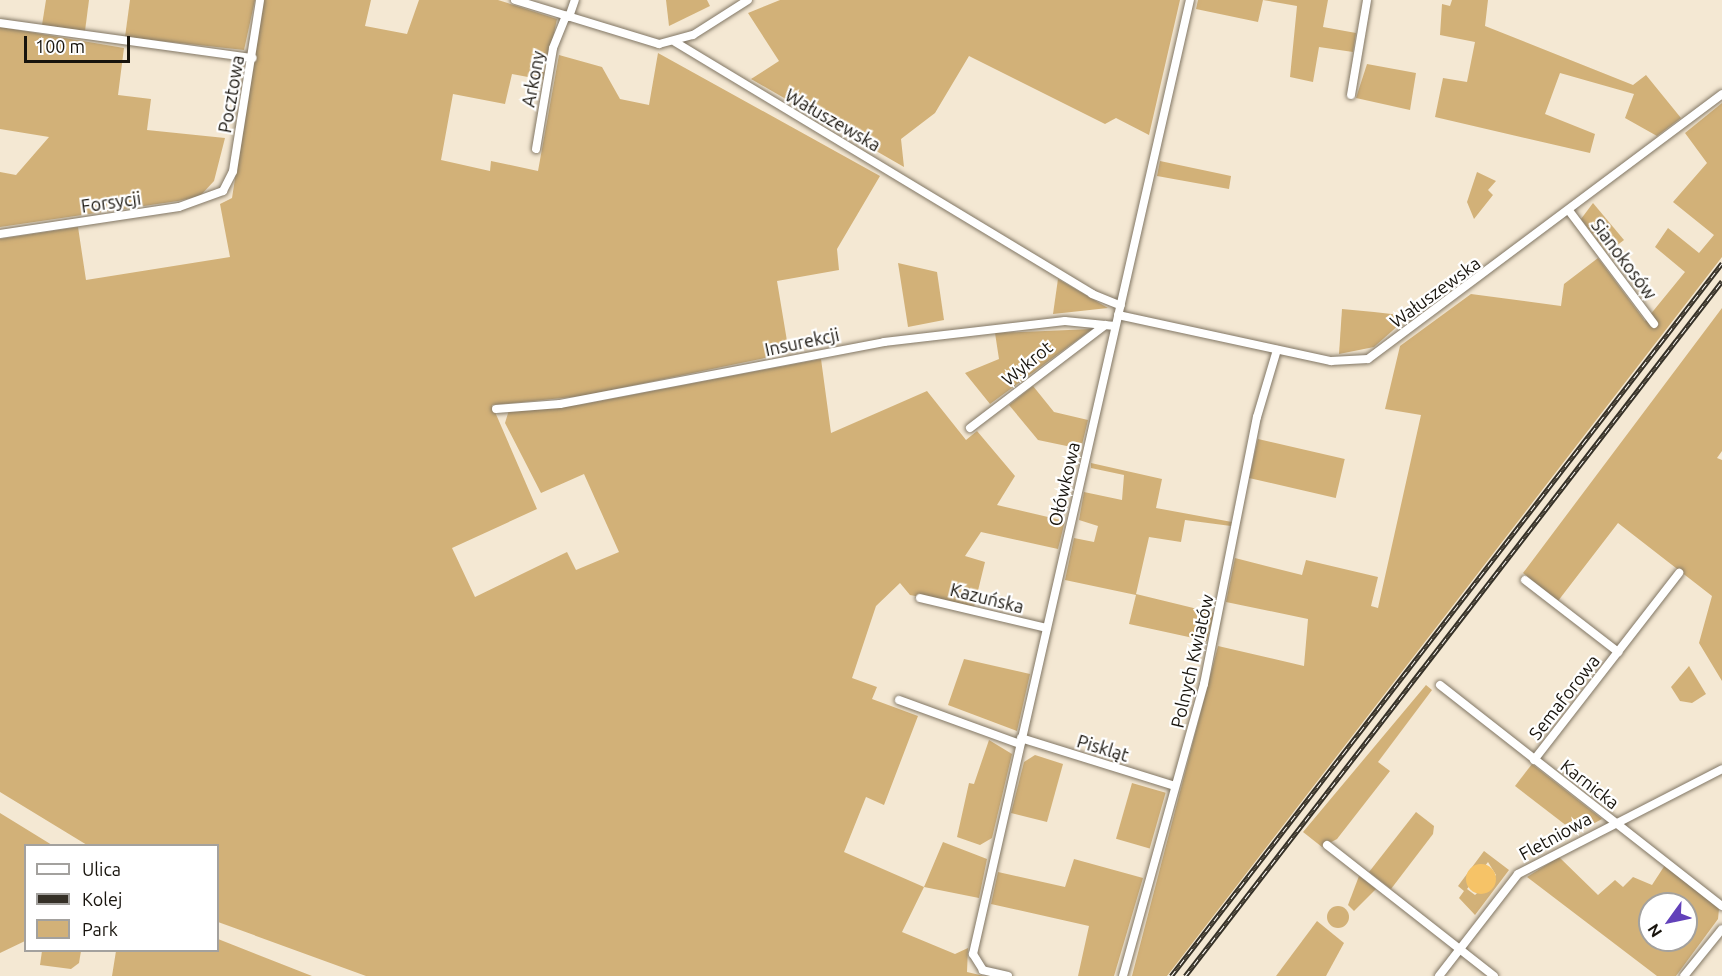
<!DOCTYPE html>
<html>
<head>
<meta charset="utf-8">
<style>
  body { margin:0 }
  #map { position:relative; width:1722px; height:976px; overflow:hidden; background:#f4e8d3; font-family:Ubuntu,sans-serif }
  div>[style] { position:absolute }
  [style*='--x'] { left:calc(var(--x)*1px); top:calc(var(--y)*1px); width:calc(var(--w)*1px); rotate:calc(var(--a)*1deg) }
  .green>* { inset:0; background:#d2b178; transform-origin:0 0 }
  .round { border-radius:50% }
  .water>* { inset:0; background:#f6c367 }
  .roads { filter:drop-shadow(0 0 2px #817664) drop-shadow(0 0 2px #817664) }
  .minor>* { height:8px; margin:-4px; padding:0 4px; transform-origin:4px; border-radius:4px; background:#fff }
  .rail>* { height:4.5px; margin-top:-2.25px; transform-origin:0; background:repeating-linear-gradient(90deg,#fff 0 7px,#353027 0 14px); box-sizing:border-box; border-block:2px solid #353027 }
  span { translate:-50% -50%; white-space:nowrap; text-align:center; line-height:1.15; -webkit-text-stroke:4.5px #fff; paint-order:stroke }
  .street-label { font-size:18px; color:#18140d }
  .legend { position:absolute; left:24px; top:844px; width:195px; height:108px; box-sizing:border-box; background:#fff; border:2px solid #a3a19e; margin:0; padding:8px 10px; list-style:none; font-size:18px; color:#18140d }
  .legend li { display:flex; align-items:center; gap:12px; height:30px }
  .legend b { width:30px; border:2px solid #a3a19e }
  .north { position:absolute; left:1638px; top:892px; width:60px; height:60px; box-sizing:border-box; background:#fff; border:2px solid #a3a19e; border-radius:50%; rotate:237deg; font-size:16px; font-weight:700; line-height:24px; text-align:center; color:#18140d }
  .north::after { content:''; display:block; margin:auto; width:21px; height:27px; background:#6241ba; clip-path:polygon(50% 0,100% 100%,50% 72%,0 100%) }
  .scale { position:absolute; left:24px; top:36px; width:106px; height:27px; box-sizing:border-box; border:3px solid #18140d; border-top:0; padding-left:8px; font-size:18px; line-height:21px; white-space:nowrap; color:#18140d; -webkit-text-stroke:4px #fff; paint-order:stroke }
</style>
</head>
<body>
<div id="map">
  <div class="green">
    <i style="clip-path:polygon(46px 0,89px 0,85px 31px,42px 25px)"></i>
    <i style="clip-path:polygon(130px 0,255px 0,244px 50px,125px 37px)"></i>
    <i style="clip-path:polygon(263px 0,371px 0,365px 26px,407px 34px,419px 0,498px 0,557px 19px,544px 80px,512px 74px,505px 104px,453px 94px,441px 160px,490px 171px,491px 161px,538px 171px,559px 55px,602px 67px,620px 99px,649px 105px,658px 53px,880px 176px,837px 249px,839px 270px,777px 281px,789px 353px,582px 396px,492px 405px,537px 509px,452px 548px,475px 597px,567px 552px,576px 570px,619px 552px,584px 474px,541px 493px,505px 423px,509px 410px,579px 405px,821px 359px,831px 433px,927px 391px,966px 440px,977px 431px,1015px 476px,997px 505px,1065px 521px,1058px 549px,981px 532px,965px 556px,985px 562px,974px 607px,910px 595px,900px 583px,876px 606px,852px 678px,877px 687px,872px 699px,918px 716px,884px 805px,866px 797px,844px 852px,924px 887px,943px 842px,987px 859px,979px 898px,924px 887px,902px 932px,955px 954px,968px 948px,967px 972px,984px 976px,366px 976px,218px 922px,218px 846px,87px 845px,0 792px,0 239px,78px 227px,86px 280px,230px 257px,220px 204px,232px 198px)"></i>
    <i style="clip-path:polygon(666px 0,707px 0,710px 6px,669px 26px)"></i>
    <i style="clip-path:polygon(780px 0,1180px 0,1149px 135px,1116px 118px,1105px 124px,969px 56px,935px 113px,901px 139px,904px 167px,751px 79px,779px 61px,748px 13px)"></i>
    <i style="clip-path:polygon(1198px 0,1328px 0,1323px 27px,1356px 33px,1353px 52px,1319px 47px,1313px 82px,1290px 77px,1297px 6px,1263px 0,1258px 22px,1196px 9px)"></i>
    <i style="clip-path:polygon(1452px 0,1488px 0,1485px 26px,1633px 85px,1646px 75px,1681px 118px,1657px 136px,1625px 118px,1634px 94px,1560px 73px,1545px 114px,1595px 134px,1590px 153px,1435px 117px,1443px 78px,1467px 82px,1475px 42px,1440px 35px,1442px 4px,1450px 6px)"></i>
    <i style="clip-path:polygon(0 27px,124px 48px,118px 95px,151px 99px,147px 130px,225px 138px,214px 181px,200px 196px,178px 201px,0 227px,0 172px,16px 175px,49px 137px,0 129px)"></i>
    <i style="clip-path:polygon(1367px 64px,1416px 73px,1410px 110px,1356px 98px)"></i>
    <i style="clip-path:polygon(1722px 103px,1722px 257px,1167px 976px,1132px 976px,1218px 646px,1304px 666px,1308px 619px,1226px 602px,1235px 558px,1302px 575px,1306px 560px,1378px 577px,1371px 606px,1378px 608px,1421px 415px,1385px 409px,1400px 346px,1471px 294px,1561px 306px,1564px 284px,1598px 258px,1645px 321px,1685px 272px,1655px 247px,1668px 228px,1699px 253px,1714px 235px,1673px 202px,1707px 163px,1685px 133px)"></i>
    <i style="clip-path:polygon(1160px 161px,1231px 176px,1229px 189px,1157px 176px)"></i>
    <i style="clip-path:polygon(1477px 172px,1496px 181px,1488px 190px,1493px 195px,1474px 219px,1467px 202px)"></i>
    <i style="clip-path:polygon(1593px 203px,1624px 240px,1607px 253px,1581px 219px)"></i>
    <i style="clip-path:polygon(898px 263px,937px 272px,944px 320px,908px 327px)"></i>
    <i style="clip-path:polygon(1058px 279px,1108px 308px,1053px 314px)"></i>
    <i style="clip-path:polygon(1722px 308px,1722px 451px,1717px 458px,1722px 460px,1722px 681px,1699px 643px,1712px 596px,1618px 523px,1558px 601px,1523px 573px)"></i>
    <i style="clip-path:polygon(1342px 309px,1374px 312px,1409px 316px,1374px 347px,1339px 354px)"></i>
    <i style="clip-path:polygon(1092px 329px,990px 404px,965px 373px,999px 359px,995px 333px)"></i>
    <i style="clip-path:polygon(1033px 386px,1054px 412px,1088px 420px,1081px 449px,1038px 440px,1009px 405px)"></i>
    <i style="left:1258px;top:439px;width:89px;height:40px;rotate:13deg"></i>
    <i style="clip-path:polygon(1091px 463px,1162px 479px,1156px 508px,1232px 522px,1231px 526px,1185px 520px,1181px 542px,1149px 537px,1136px 594px,1214px 613px,1207px 641px,1129px 624px,1136px 595px,1065px 580px,1074px 538px,1094px 542px,1098px 526px,1079px 520px,1084px 492px,1122px 500px,1124px 475px,1091px 468px)"></i>
    <i style="clip-path:polygon(964px 659px,1030px 674px,1017px 731px,948px 705px)"></i>
    <i style="clip-path:polygon(1689px 666px,1706px 694px,1692px 703px,1680px 701px,1671px 687px)"></i>
    <i style="clip-path:polygon(1426px 685px,1432px 690px,1378px 762px,1390px 771px,1337px 839px,1322px 847px,1303px 832px)"></i>
    <i style="clip-path:polygon(989px 740px,1012px 754px,992px 838px,980px 845px,957px 837px,969px 783px,974px 784px)"></i>
    <i style="clip-path:polygon(1035px 755px,1063px 764px,1047px 822px,1011px 813px,1024px 762px)"></i>
    <i style="clip-path:polygon(1532px 764px,1602px 819px,1576px 833px,1515px 786px)"></i>
    <i style="left:1132px;top:783px;width:35px;height:58px;rotate:16deg"></i>
    <i style="clip-path:polygon(1416px 812px,1434px 826px,1433px 834px,1391px 889px,1369px 872px)"></i>
    <i style="clip-path:polygon(0 813px,52px 845px,26px 846px,25px 941px,0 953px)"></i>
    <i style="clip-path:polygon(evenodd,1484px 851px,1509px 870px,1475px 915px,1459px 898px,1464px 891px,1458px 886px,1484px 851px,1488px 862px,1496px 875px,1475px 895px,1467px 889px,1488px 862px)"></i>
    <i style="clip-path:polygon(evenodd,1559px 857px,1598px 895px,1615px 880px,1623px 887px,1633px 877px,1652px 885px,1665px 865px,1719px 909px,1718px 919px,1676px 976px,1657px 976px,1527px 877px,1559px 857px,1650px 904px,1686px 904px,1686px 940px,1650px 940px,1650px 904px)"></i>
    <i style="clip-path:polygon(1074px 859px,1143px 878px,1114px 976px,1078px 976px,1089px 926px,991px 904px,998px 872px,1065px 887px)"></i>
    <i style="clip-path:polygon(1359px 876px,1376px 889px,1354px 911px,1348px 905px)"></i>
    <i class="round" style="left:1327px;top:906px;width:22px;height:22px"></i>
    <i style="clip-path:polygon(1317px 921px,1344px 943px,1326px 976px,1276px 976px)"></i>
    <i style="clip-path:polygon(218px 939px,312px 976px,112px 976px,116px 951px,218px 950px)"></i>
    <i style="clip-path:polygon(42px 951px,81px 951px,79px 963px,71px 969px,40px 965px)"></i>
  </div>
  <div class="water">
    <i class="round" style="left:1466px;top:864px;width:30px;height:30px"></i>
  </div>
  <div class="roads">
    <div class="minor">
      <i style="--x:515;--y:0;--w:151;--a:17"></i>
      <i style="--x:659;--y:44;--w:35;--a:-15"></i>
      <i style="--x:693;--y:35;--w:65;--a:-32.5"></i>
      <i style="--x:569;--y:17;--w:18;--a:-71"></i>
      <i style="--x:0;--y:23;--w:255;--a:7.9"></i>
      <i style="--x:675;--y:42;--w:487;--a:31.1"></i>
      <i style="--x:1092;--y:294;--w:31;--a:22"></i>
      <i style="--x:1351;--y:95;--w:96;--a:-80.4"></i>
      <i style="--x:536;--y:149;--w:102;--a:-80.4"></i>
      <i style="--x:553;--y:48;--w:35;--a:-68"></i>
      <i style="--x:1570;--y:212;--w:140;--a:53.1"></i>
      <i style="--x:0;--y:234;--w:181;--a:-8.6"></i>
      <i style="--x:179;--y:207;--w:47;--a:-20"></i>
      <i style="--x:223;--y:191;--w:22;--a:-63"></i>
      <i style="--x:233;--y:171;--w:173;--a:-81"></i>
      <i style="--x:1118;--y:315;--w:218;--a:12.2"></i>
      <i style="--x:1331;--y:361;--w:37;--a:-3"></i>
      <i style="--x:1368;--y:359;--w:442;--a:-36.8"></i>
      <i style="--x:496;--y:409;--w:64;--a:-4.5"></i>
      <i style="--x:560;--y:404;--w:330;--a:-10.8"></i>
      <i style="--x:884;--y:342;--w:182;--a:-6.6"></i>
      <i style="--x:1065;--y:321;--w:50;--a:5.7"></i>
      <i style="--x:970;--y:428;--w:170;--a:-37.3"></i>
      <i style="--x:1525;--y:580;--w:118;--a:37.7"></i>
      <i style="--x:920;--y:598;--w:130;--a:13.3"></i>
      <i style="--x:1440;--y:685;--w:358;--a:38.1"></i>
      <i style="--x:899;--y:700;--w:129;--a:20"></i>
      <i style="--x:1021;--y:738;--w:161;--a:17.3"></i>
      <i style="--x:1534;--y:760;--w:237;--a:-52.2"></i>
      <i style="--x:1327;--y:845;--w:212;--a:38.1"></i>
      <i style="--x:1008;--y:976;--w:26;--a:-167"></i>
      <i style="--x:983;--y:970;--w:19;--a:-122"></i>
      <i style="--x:973;--y:954;--w:978;--a:-77.19"></i>
      <i style="--x:1123;--y:976;--w:303;--a:-74.5"></i>
      <i style="--x:1204;--y:684;--w:272;--a:-78.8"></i>
      <i style="--x:1257;--y:417;--w:70;--a:-73.4"></i>
      <i style="--x:1439;--y:976;--w:129;--a:-52.2"></i>
      <i style="--x:1518;--y:874;--w:229;--a:-27.2"></i>
      <i style="--x:1684;--y:976;--w:60;--a:-51"></i>
    </div>
  </div>
  <div class="rail">
    <i style="--x:1171;--y:976;--w:901;--a:-52.3"></i>
    <i style="--x:1185;--y:976;--w:878;--a:-52.31"></i>
  </div>
  <div class="street-label">
    <span style="left:533px;top:79px;rotate:-79deg">Arkony</span>
    <span style="left:231px;top:94px;rotate:-80deg">Pocztowa</span>
    <span style="left:833px;top:120px;rotate:30deg">Wałuszewska</span>
    <span style="left:111px;top:202px;rotate:-8deg">Forsycji</span>
    <span style="left:1624px;top:259px;rotate:53deg">Sianokosów</span>
    <span style="left:1435px;top:292px;rotate:-36deg">Wałuszewska</span>
    <span style="left:802px;top:342px;rotate:-12deg">Insurekcji</span>
    <span style="left:1027px;top:363px;rotate:-39deg">Wykrot</span>
    <span style="left:1064px;top:484px;rotate:-77deg">Ołówkowa</span>
    <span style="left:987px;top:598px;rotate:14deg">Kazuńska</span>
    <span style="left:1192px;top:661px;rotate:-77deg">Polnych Kwiatów</span>
    <span style="left:1564px;top:697px;rotate:-52deg">Semaforowa</span>
    <span style="left:1103px;top:748px;rotate:17deg">Piskląt</span>
    <span style="left:1590px;top:784px;rotate:38deg">Karnicka</span>
    <span style="left:1555px;top:836px;rotate:-29deg">Fletniowa</span>
  </div>
  <ul class="legend">
  <li><b style="height:8px;background:#fff"></b>Ulica</li>
  <li><b style="height:8px;background:#353027"></b>Kolej</li>
  <li><b style="height:16px;background:#d2b178"></b>Park</li>
  </ul>
  <div class="north">N</div>
  <div class="scale">100 m</div>
</div>
</body>
</html>
